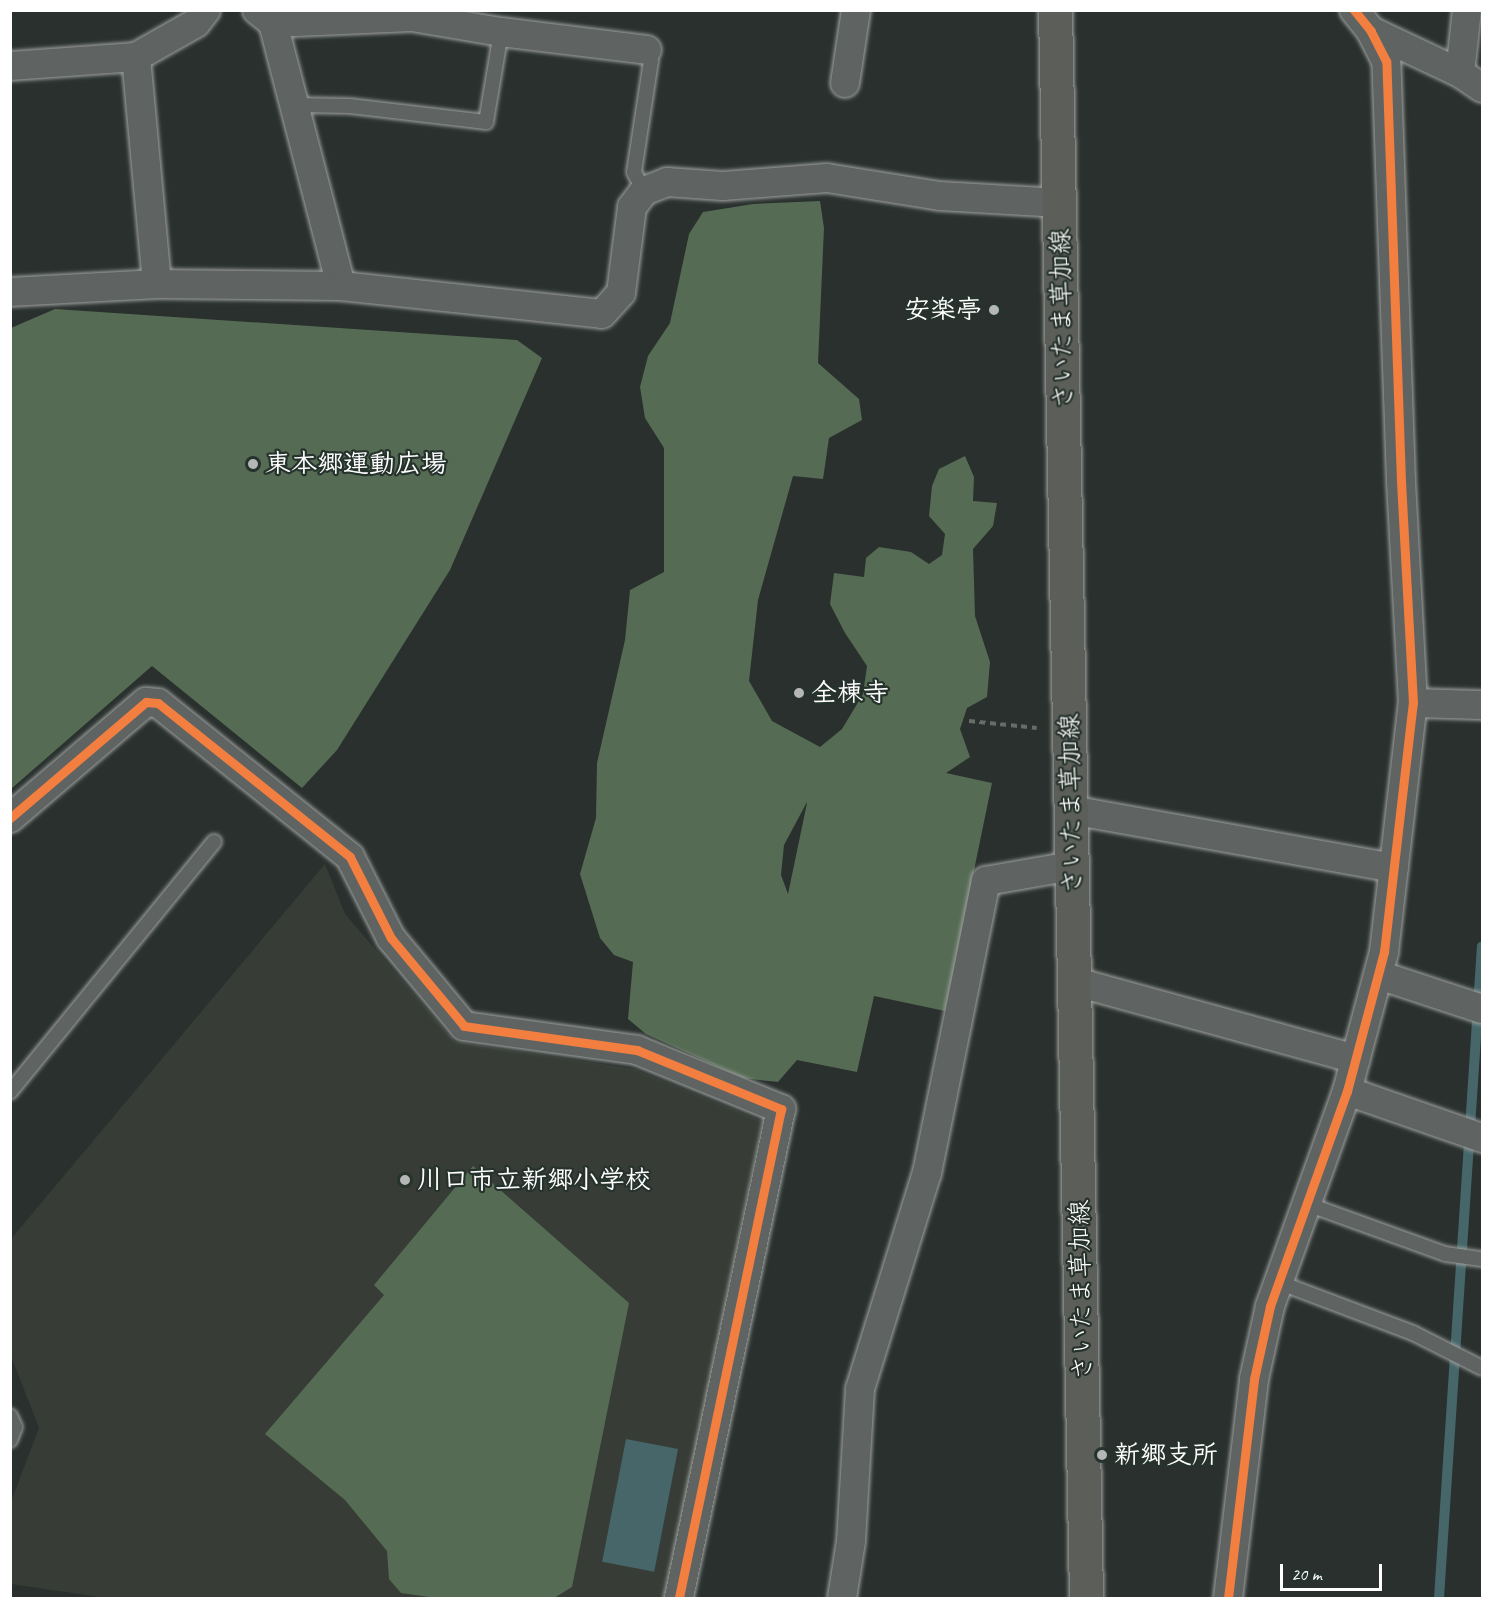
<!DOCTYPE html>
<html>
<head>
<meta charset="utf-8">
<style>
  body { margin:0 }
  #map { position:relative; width:1493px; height:1609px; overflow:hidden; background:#29302d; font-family:Caveat,"Klee One",sans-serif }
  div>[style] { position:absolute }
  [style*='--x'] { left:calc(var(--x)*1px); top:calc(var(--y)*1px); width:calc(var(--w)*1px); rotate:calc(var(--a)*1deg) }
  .built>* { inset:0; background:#373d36 }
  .green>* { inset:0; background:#556b53 }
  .water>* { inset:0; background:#46666a; transform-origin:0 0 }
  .stream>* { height:10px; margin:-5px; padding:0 5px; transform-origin:5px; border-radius:5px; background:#46666a }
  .path>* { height:4px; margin-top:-2px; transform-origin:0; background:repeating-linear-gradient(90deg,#686c69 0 6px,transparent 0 10.5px) }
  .roads { filter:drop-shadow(0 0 2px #9fa2a0) drop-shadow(0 0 2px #9fa2a0) }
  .service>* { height:14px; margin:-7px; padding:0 7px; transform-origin:7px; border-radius:7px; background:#5f6362 }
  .minor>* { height:28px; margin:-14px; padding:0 14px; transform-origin:14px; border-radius:14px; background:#5f6362 }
  .primary>* { height:33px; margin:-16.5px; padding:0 16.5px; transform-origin:16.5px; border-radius:16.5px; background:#5c5e59 }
  .cycleway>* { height:9px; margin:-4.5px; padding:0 4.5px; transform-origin:4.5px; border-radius:4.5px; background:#f27e40 }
  .dots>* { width:16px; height:16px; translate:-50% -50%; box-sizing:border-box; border:3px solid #26332d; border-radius:50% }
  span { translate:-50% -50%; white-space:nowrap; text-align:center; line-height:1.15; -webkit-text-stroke:4.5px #26332d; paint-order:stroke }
  .poi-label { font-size:26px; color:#fff; font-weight:700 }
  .right { translate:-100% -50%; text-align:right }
  .left { translate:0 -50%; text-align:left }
  .street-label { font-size:26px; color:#fff }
  .frame { position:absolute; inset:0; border:12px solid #fff; pointer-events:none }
  .scale { position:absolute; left:1280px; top:1564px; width:102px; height:27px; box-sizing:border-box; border:3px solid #fff; border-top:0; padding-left:8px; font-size:18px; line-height:21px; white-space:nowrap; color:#fff; -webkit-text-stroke:4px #26332d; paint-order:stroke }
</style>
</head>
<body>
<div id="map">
  <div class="built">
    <i style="clip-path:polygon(325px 864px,345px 914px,455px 1042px,634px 1069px,762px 1121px,665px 1598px,106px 1598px,11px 1584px,10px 1504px,39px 1428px,11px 1356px,11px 1239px)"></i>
  </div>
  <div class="green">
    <i style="clip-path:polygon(evenodd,820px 201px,824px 228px,818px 363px,859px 399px,862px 420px,829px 438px,823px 479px,793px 476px,758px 600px,749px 681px,772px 721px,820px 747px,842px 729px,863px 694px,867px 666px,845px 633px,830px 604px,834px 573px,864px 577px,866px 558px,879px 547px,911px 552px,929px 564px,942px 555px,945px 534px,929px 516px,932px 486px,939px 469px,965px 456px,974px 477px,973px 501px,997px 503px,993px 526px,973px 549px,975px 616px,990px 662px,987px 697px,967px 708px,960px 729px,970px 757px,946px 773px,992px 783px,945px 1011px,874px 996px,857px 1072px,797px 1060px,778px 1082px,743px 1078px,646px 1034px,628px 1019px,633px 962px,614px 955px,600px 938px,580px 874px,596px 818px,597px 763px,625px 640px,630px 590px,664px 572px,664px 448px,645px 418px,640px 387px,648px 356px,670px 323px,689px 234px,703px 212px,753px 204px,820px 201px,807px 802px,807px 803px,788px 894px,781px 875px,784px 845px,807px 802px)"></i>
    <i style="clip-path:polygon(55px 309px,517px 340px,542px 358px,450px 570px,337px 750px,302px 788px,152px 666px,11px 789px,11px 328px)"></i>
    <i style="clip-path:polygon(473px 1166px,629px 1303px,572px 1587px,554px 1598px,436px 1598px,401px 1593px,389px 1579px,387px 1551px,345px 1500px,265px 1434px,384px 1295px,374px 1285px)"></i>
  </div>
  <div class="water">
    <i style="left:626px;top:1439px;width:53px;height:125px;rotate:11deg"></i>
  </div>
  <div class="stream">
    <i style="--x:1439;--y:1598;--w:653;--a:-86.23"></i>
  </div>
  <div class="path">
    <i style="--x:969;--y:721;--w:68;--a:5.9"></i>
  </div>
  <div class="roads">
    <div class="service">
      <i style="--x:294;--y:105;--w:56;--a:1"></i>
      <i style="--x:350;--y:106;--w:137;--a:6.7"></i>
      <i style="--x:486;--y:122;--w:91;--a:-80.5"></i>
      <i style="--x:644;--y:191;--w:21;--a:-118"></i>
      <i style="--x:634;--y:172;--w:112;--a:-81.3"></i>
      <i style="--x:651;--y:61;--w:12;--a:-110"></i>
      <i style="--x:10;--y:1092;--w:323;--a:-50.8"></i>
      <i style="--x:1307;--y:1204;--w:147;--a:19.9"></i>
      <i style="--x:1445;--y:1254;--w:37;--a:8"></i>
      <i style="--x:1278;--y:1282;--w:144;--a:20.7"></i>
      <i style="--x:1413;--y:1333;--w:77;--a:26.9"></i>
      <i style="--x:10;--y:1416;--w:12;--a:66"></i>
      <i style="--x:15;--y:1427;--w:14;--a:111"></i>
    </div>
    <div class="minor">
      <i style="--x:257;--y:10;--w:21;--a:39"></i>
      <i style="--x:273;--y:23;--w:272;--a:75.5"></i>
      <i style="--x:273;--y:23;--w:139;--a:-2.5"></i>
      <i style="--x:412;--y:17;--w:90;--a:9.6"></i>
      <i style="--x:501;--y:32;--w:147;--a:7"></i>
      <i style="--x:1371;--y:31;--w:98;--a:25.3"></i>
      <i style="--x:1460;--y:73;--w:27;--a:34"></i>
      <i style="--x:136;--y:57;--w:228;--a:84.7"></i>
      <i style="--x:10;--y:66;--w:126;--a:-4.1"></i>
      <i style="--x:136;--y:57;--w:69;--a:-29.5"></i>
      <i style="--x:196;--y:23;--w:16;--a:-52"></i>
      <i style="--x:1460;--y:73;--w:63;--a:-83.7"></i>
      <i style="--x:845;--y:83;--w:74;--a:-81.4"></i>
      <i style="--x:10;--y:292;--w:147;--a:-3.1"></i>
      <i style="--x:157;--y:284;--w:184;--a:0.6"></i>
      <i style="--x:341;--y:286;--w:262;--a:6.1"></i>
      <i style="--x:602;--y:314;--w:28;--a:-48"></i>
      <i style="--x:621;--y:293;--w:87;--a:-82.7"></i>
      <i style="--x:632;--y:207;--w:20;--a:-53"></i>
      <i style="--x:644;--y:191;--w:25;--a:-21"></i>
      <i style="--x:667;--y:182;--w:56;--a:4.1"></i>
      <i style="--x:723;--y:186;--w:104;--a:-4.4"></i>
      <i style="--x:827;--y:178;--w:114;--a:9.1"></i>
      <i style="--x:940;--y:196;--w:120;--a:3.3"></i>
      <i style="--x:1413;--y:703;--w:69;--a:1.7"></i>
      <i style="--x:1071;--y:810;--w:328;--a:10.2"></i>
      <i style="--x:10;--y:818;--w:179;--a:-40.5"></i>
      <i style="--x:146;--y:702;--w:12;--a:5"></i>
      <i style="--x:158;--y:703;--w:246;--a:38.7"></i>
      <i style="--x:350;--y:857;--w:91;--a:63.2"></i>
      <i style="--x:391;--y:938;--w:114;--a:50.3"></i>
      <i style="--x:464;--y:1026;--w:175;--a:7.9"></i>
      <i style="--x:637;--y:1050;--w:156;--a:22.3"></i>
      <i style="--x:781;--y:1109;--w:500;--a:101.8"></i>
      <i style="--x:1379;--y:975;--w:108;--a:18.3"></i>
      <i style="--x:1076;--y:982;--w:290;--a:15.4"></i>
      <i style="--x:1347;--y:1091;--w:143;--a:19.2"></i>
      <i style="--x:842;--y:1598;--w:58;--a:-81"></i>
      <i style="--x:851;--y:1541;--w:152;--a:-86.6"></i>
      <i style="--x:860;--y:1389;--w:226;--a:-72.8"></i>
      <i style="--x:927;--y:1173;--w:298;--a:-78.6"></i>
      <i style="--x:986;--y:881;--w:87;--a:-9.9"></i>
      <i style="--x:1228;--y:1598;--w:221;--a:-83.2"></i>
      <i style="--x:1254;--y:1379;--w:75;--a:-77.6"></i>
      <i style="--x:1270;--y:1306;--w:228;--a:-70.3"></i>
      <i style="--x:1347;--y:1091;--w:144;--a:-75.1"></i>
      <i style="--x:1384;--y:952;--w:251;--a:-83.4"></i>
      <i style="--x:1413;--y:703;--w:222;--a:-93.1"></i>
      <i style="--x:1401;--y:481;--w:420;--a:-92"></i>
      <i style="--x:1386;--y:61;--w:34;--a:-117"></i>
      <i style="--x:1371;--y:31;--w:27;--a:-129"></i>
    </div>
    <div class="primary">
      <i style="--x:1055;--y:10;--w:1588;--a:88.88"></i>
    </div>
  </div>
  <div class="cycleway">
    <i style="--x:10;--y:818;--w:179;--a:-40.5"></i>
    <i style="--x:146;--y:702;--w:12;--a:5"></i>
    <i style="--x:158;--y:703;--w:246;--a:38.7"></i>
    <i style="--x:350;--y:857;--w:91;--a:63.2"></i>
    <i style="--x:391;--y:938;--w:114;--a:50.3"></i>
    <i style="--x:464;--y:1026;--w:175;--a:7.9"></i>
    <i style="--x:637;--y:1050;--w:156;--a:22.3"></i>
    <i style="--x:781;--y:1109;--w:500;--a:101.8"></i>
    <i style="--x:1228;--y:1598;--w:221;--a:-83.2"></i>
    <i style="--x:1254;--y:1379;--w:75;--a:-77.6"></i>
    <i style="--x:1270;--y:1306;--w:228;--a:-70.3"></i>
    <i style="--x:1347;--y:1091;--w:144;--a:-75.1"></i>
    <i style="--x:1384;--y:952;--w:251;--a:-83.4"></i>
    <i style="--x:1413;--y:703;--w:222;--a:-93.1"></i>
    <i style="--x:1401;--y:481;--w:420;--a:-92"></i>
    <i style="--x:1386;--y:61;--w:34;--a:-117"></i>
    <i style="--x:1371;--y:31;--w:27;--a:-129"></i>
  </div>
  <div class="dots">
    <i style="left:994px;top:310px;background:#b4b7b6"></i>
    <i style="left:253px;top:464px;background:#b4b7b6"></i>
    <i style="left:799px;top:693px;background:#b4b7b6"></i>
    <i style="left:405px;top:1180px;background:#b4b7b6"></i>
    <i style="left:1102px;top:1455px;background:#b4b7b6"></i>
  </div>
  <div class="poi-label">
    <span class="right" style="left:982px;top:310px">安楽亭</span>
    <span class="left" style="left:265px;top:464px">東本郷運動広場</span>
    <span class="left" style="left:811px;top:693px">全棟寺</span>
    <span class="left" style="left:417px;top:1180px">川口市立新郷小学校</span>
    <span class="left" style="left:1114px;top:1455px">新郷支所</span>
  </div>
  <div class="street-label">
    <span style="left:1062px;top:319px;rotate:-91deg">さいたま草加線</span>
    <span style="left:1071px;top:804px;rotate:-91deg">さいたま草加線</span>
    <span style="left:1081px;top:1290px;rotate:-91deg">さいたま草加線</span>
  </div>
  <div class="frame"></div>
  <div class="scale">20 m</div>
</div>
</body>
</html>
